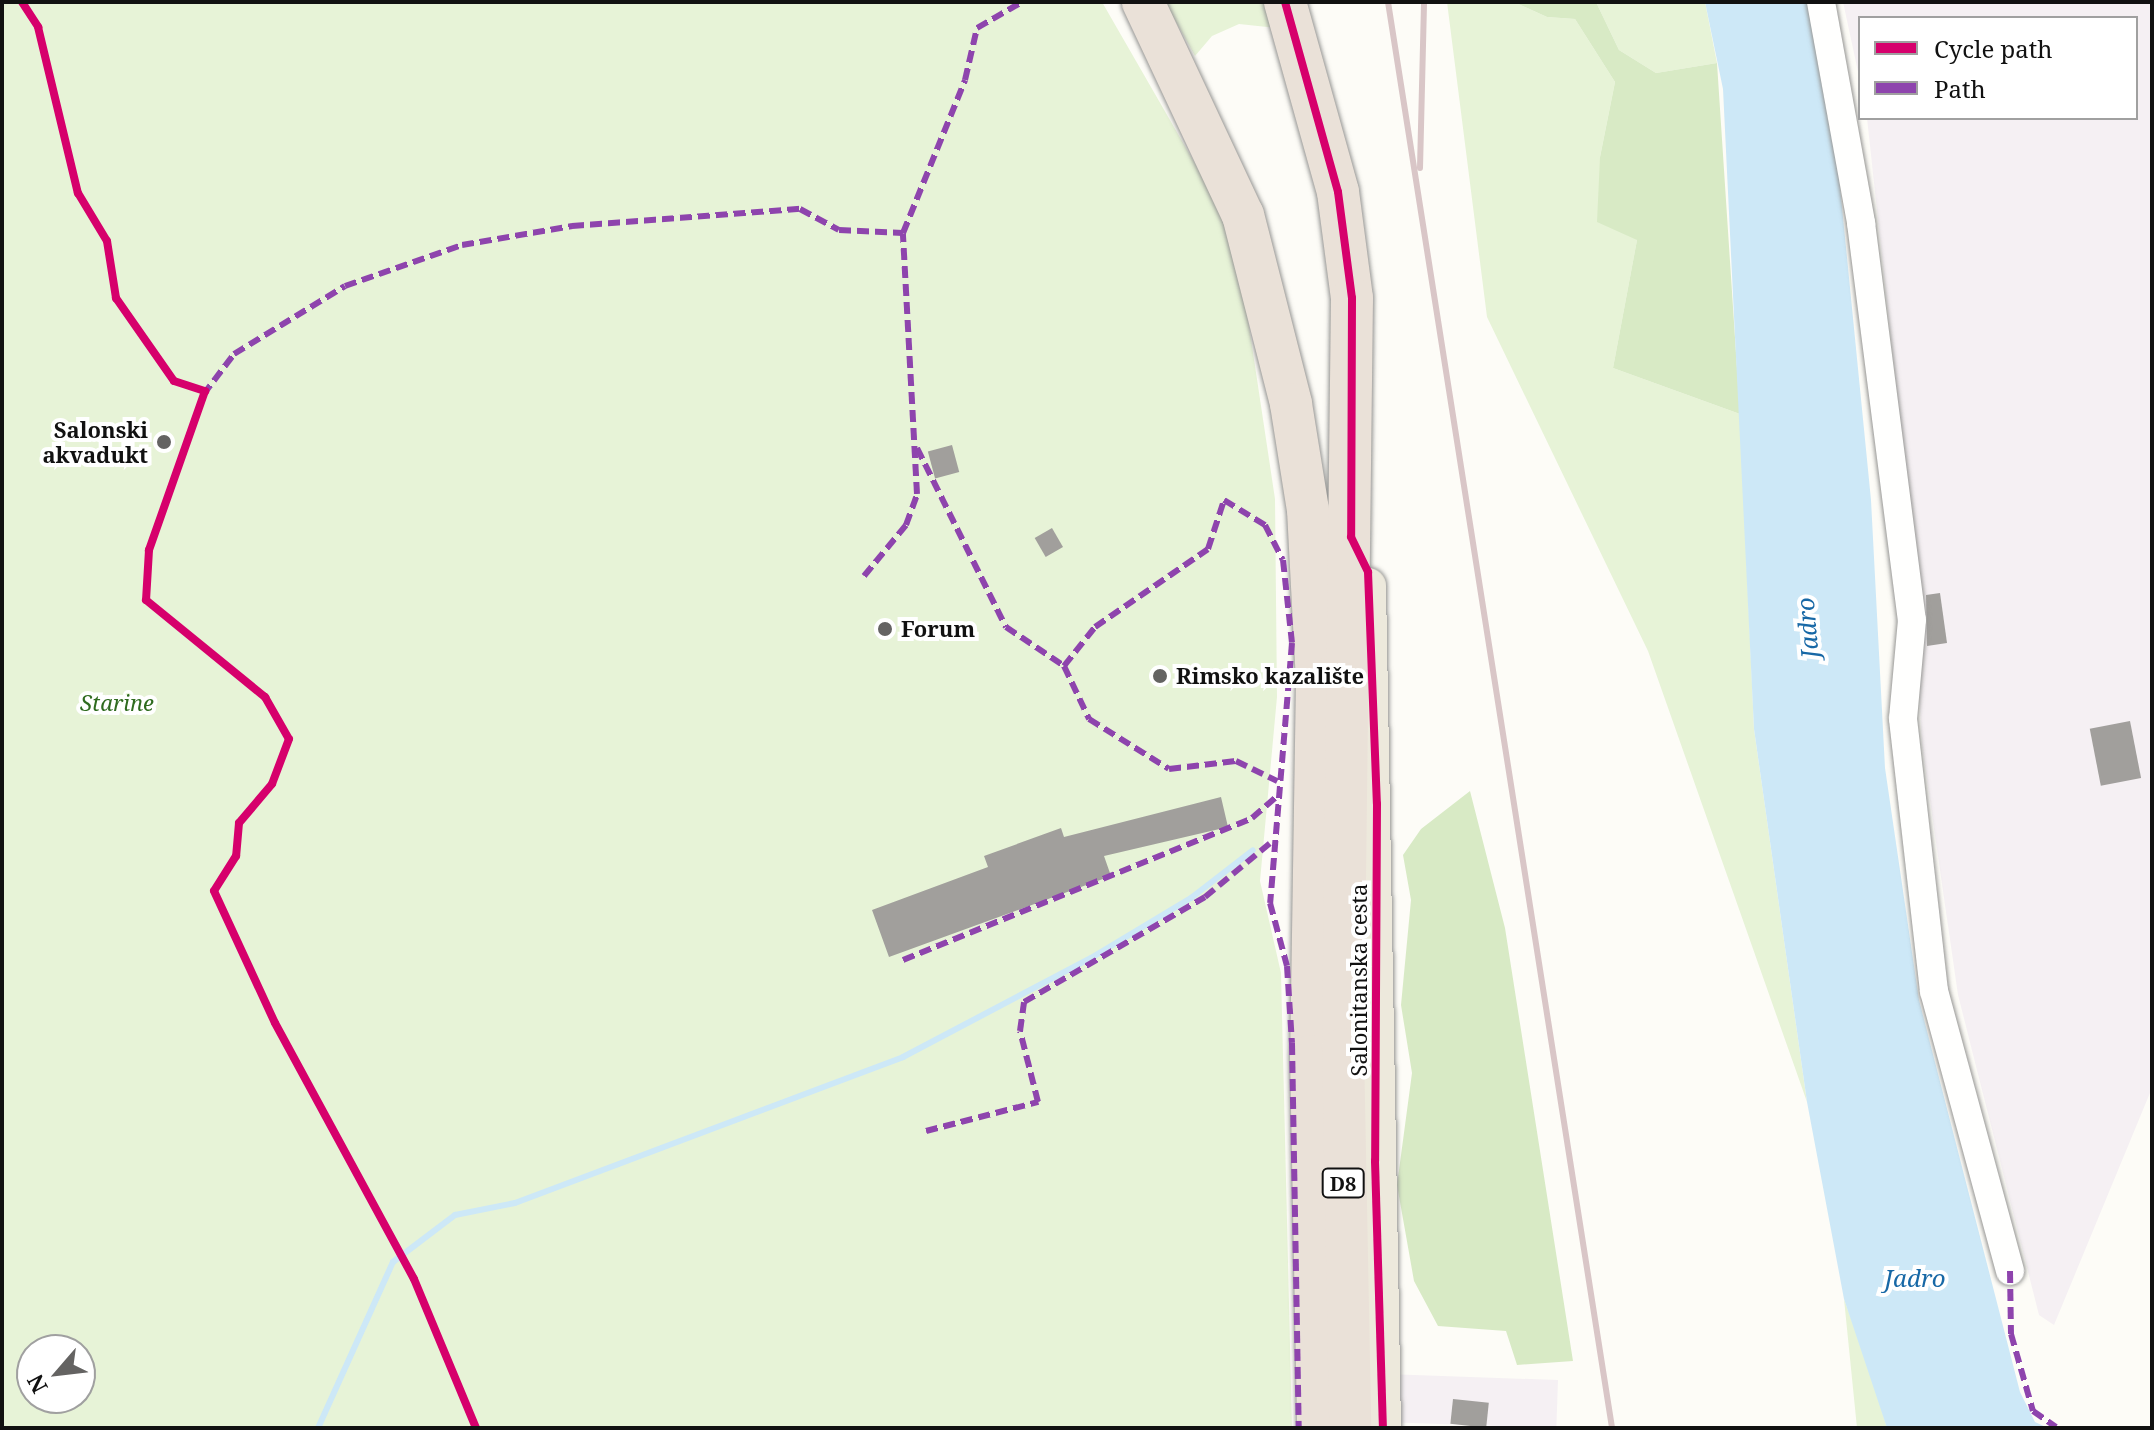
<!DOCTYPE html>
<html>
<head>
<meta charset="utf-8">
<style>
  body { margin:0 }
  #map { position:relative; width:2154px; height:1430px; overflow:hidden; background:#fdfcf7; font-family:"Noto Serif",serif }
  div>[style] { position:absolute }
  [style*='--x'] { left:calc(var(--x)*1px); top:calc(var(--y)*1px); width:calc(var(--w)*1px); rotate:calc(var(--a)*1deg) }
  .industrial>* { inset:0; background:#f5f0f3; transform-origin:0 0 }
  .green>* { inset:0; background:#e7f3d7 }
  .forest>* { inset:0; background:#d8eac5 }
  .water>* { inset:0; background:#cde8f7 }
  .stream>* { height:6px; margin:-3px; padding:0 3px; transform-origin:3px; border-radius:3px; background:#cde8f7 }
  .building>* { inset:0; background:#a19f9c; transform-origin:0 0 }
  .roads { filter:drop-shadow(0 0 2px #979795) drop-shadow(0 0 2px #979795) }
  .minor>* { height:28px; margin:-14px; padding:0 14px; transform-origin:14px; border-radius:14px; background:#fffffe }
  .major>* { height:36px; margin:-18px; padding:0 18px; transform-origin:18px; border-radius:18px; background:#ede9dc }
  .highway>* { height:42px; margin:-21px; padding:0 21px; transform-origin:21px; border-radius:21px; background:#eae1d8 }
  .rail>* { height:6px; margin:-3px; padding:0 3px; transform-origin:3px; border-radius:3px; background:#d9c6c7 }
  .quiet>* { height:6px; margin-top:-3px; transform-origin:0; background:repeating-linear-gradient(90deg,#8e44ad 0 12px,transparent 0 18px) }
  .cycleway>* { height:8px; margin:-4px; padding:0 4px; transform-origin:4px; border-radius:4px; background:#d6006c }
  .dots>* { width:22px; height:22px; translate:-50% -50%; box-sizing:border-box; border:4px solid #fff; border-radius:50% }
  span { translate:-50% -50%; white-space:nowrap; text-align:center; line-height:1.15; -webkit-text-stroke:8px #fff; paint-order:stroke }
  .shield-label span { padding:2px 6px; background:#fff; border:2px solid; border-radius:6px; -webkit-text-stroke-width:0 }
  .shield-label { font-size:20px; color:#111; font-weight:700 }
  .poi-label { font-size:22px; color:#111; font-weight:700 }
  .right { translate:-100% -50%; text-align:right }
  .left { translate:0 -50%; text-align:left }
  .park-label { font-size:22px; color:#2f6b1f; font-style:italic }
  .street-label { font-size:22px; color:#111 }
  .water-label { font-size:24px; color:#1768a6; font-style:italic }
  .frame { position:absolute; inset:0; border:4px solid #111; pointer-events:none }
  .legend { position:absolute; left:1858px; top:16px; width:280px; height:104px; box-sizing:border-box; background:#fff; border:2px solid #a0a0a0; margin:0; padding:10px 14px; list-style:none; font-size:24px; color:#111 }
  .legend li { display:flex; align-items:center; gap:16px; height:40px }
  .legend b { width:40px; border:2px solid #a0a0a0 }
  .north { position:absolute; left:16px; top:1334px; width:80px; height:80px; box-sizing:border-box; background:#fff; border:2px solid #a0a0a0; border-radius:50%; rotate:242deg; font-size:22px; font-weight:700; line-height:32px; text-align:center; color:#111 }
  .north::after { content:''; display:block; margin:auto; width:28px; height:36px; background:#646362; clip-path:polygon(50% 0,100% 100%,50% 72%,0 100%) }
</style>
</head>
<body>
<div id="map">
  <div class="industrial">
    <i style="clip-path:polygon(1843px 2px,2152px 2px,2152px 1088px,2054px 1325px,2039px 1315px,1958px 995px,1922px 745px,1909px 506px,1867px 118px,2136px 118px,2136px 18px,1860px 18px,1860px 81px)"></i>
    <i style="left:1558px;top:1380px;width:48px;height:158px;rotate:92deg"></i>
  </div>
  <div class="green">
    <i style="clip-path:polygon(evenodd,2px 2px,1102px 2px,1235px 233px,1275px 499px,1277px 697px,1260px 881px,1281px 973px,1292px 1428px,2px 1428px,2px 2px,32px 1350px,80px 1350px,80px 1398px,32px 1398px,32px 1350px)"></i>
    <i style="clip-path:polygon(1165px 2px,1269px 2px,1276px 28px,1239px 24px,1212px 36px,1195px 56px)"></i>
    <i style="clip-path:polygon(1447px 2px,1514px 2px,1547px 17px,1575px 19px,1615px 82px,1600px 157px,1637px 240px,1613px 368px,1740px 414px,1754px 729px,1807px 1102px,1648px 651px,1487px 317px)"></i>
    <i style="clip-path:polygon(1596px 2px,1705px 2px,1717px 63px,1656px 73px,1619px 50px)"></i>
    <i style="clip-path:polygon(1844px 1299px,1872px 1377px,1887px 1428px,1857px 1428px)"></i>
  </div>
  <div class="forest">
    <i style="clip-path:polygon(1514px 2px,1596px 2px,1619px 50px,1656px 73px,1717px 63px,1740px 414px,1613px 368px,1637px 240px,1597px 222px,1600px 157px,1615px 82px,1575px 19px,1547px 17px)"></i>
    <i style="clip-path:polygon(1470px 791px,1505px 928px,1573px 1361px,1517px 1365px,1506px 1331px,1438px 1326px,1414px 1281px,1397px 1185px,1412px 1073px,1401px 1005px,1411px 900px,1403px 855px,1421px 829px)"></i>
  </div>
  <div class="water">
    <i style="clip-path:polygon(1705px 2px,1814px 2px,1833px 116px,1871px 500px,1885px 768px,1919px 1000px,2020px 1392px,2035px 1422px,2048px 1428px,1887px 1428px,1844px 1299px,1807px 1102px,1754px 729px,1723px 89px)"></i>
  </div>
  <div class="stream">
    <i style="--x:318;--y:1428;--w:182;--a:-65.7"></i>
    <i style="--x:393;--y:1262;--w:78;--a:-37.2"></i>
    <i style="--x:455;--y:1215;--w:61;--a:-11.3"></i>
    <i style="--x:515;--y:1203;--w:415;--a:-20.6"></i>
    <i style="--x:903;--y:1057;--w:212;--a:-27.8"></i>
    <i style="--x:1091;--y:958;--w:117;--a:-31"></i>
    <i style="--x:1191;--y:898;--w:78;--a:-37.7"></i>
  </div>
  <div class="building">
    <i style="left:952px;top:445px;width:28px;height:25px;rotate:75deg"></i>
    <i style="left:1052px;top:528px;width:22px;height:20px;rotate:60deg"></i>
    <i style="clip-path:polygon(1940px 593px,1947px 643px,1927px 646px,1926px 595px)"></i>
    <i style="left:2130px;top:721px;width:58px;height:41px;rotate:79deg"></i>
    <i style="clip-path:polygon(1221px 797px,1228px 827px,1104px 856px,1111px 876px,889px 957px,872px 910px,988px 867px,984px 856px,1061px 828px,1064px 837px)"></i>
    <i style="left:1453px;top:1399px;width:36px;height:25px;rotate:6deg"></i>
  </div>
  <div class="roads">
    <div class="minor">
      <i style="--x:1821;--y:2;--w:225;--a:79.7"></i>
      <i style="--x:1861;--y:223;--w:400;--a:82.7"></i>
      <i style="--x:1912;--y:620;--w:99;--a:95.2"></i>
      <i style="--x:1903;--y:719;--w:274;--a:83.5"></i>
      <i style="--x:1934;--y:991;--w:290;--a:74.8"></i>
    </div>
    <div class="major">
      <i style="--x:1368;--y:586;--w:842;--a:88.98"></i>
    </div>
    <div class="highway">
      <i style="--x:1143;--y:2;--w:235;--a:64.9"></i>
      <i style="--x:1243;--y:215;--w:195;--a:75.7"></i>
      <i style="--x:1291;--y:404;--w:107;--a:80.9"></i>
      <i style="--x:1308;--y:510;--w:169;--a:87"></i>
      <i style="--x:1317;--y:679;--w:377;--a:90.9"></i>
      <i style="--x:1311;--y:1056;--w:372;--a:88.9"></i>
      <i style="--x:1285;--y:2;--w:197;--a:74.4"></i>
      <i style="--x:1338;--y:192;--w:107;--a:82.5"></i>
      <i style="--x:1352;--y:298;--w:751;--a:90.69"></i>
      <i style="--x:1343;--y:1049;--w:379;--a:88.9"></i>
    </div>
  </div>
  <div class="rail">
    <i style="--x:1388;--y:2;--w:1443;--a:81.07"></i>
    <i style="--x:1420;--y:168;--w:166;--a:-88.6"></i>
  </div>
  <div class="quiet">
    <i style="--x:203;--y:395;--w:51;--a:-52.9"></i>
    <i style="--x:234;--y:354;--w:130;--a:-31.5"></i>
    <i style="--x:345;--y:286;--w:124;--a:-19.3"></i>
    <i style="--x:462;--y:245;--w:112;--a:-9.8"></i>
    <i style="--x:572;--y:226;--w:229;--a:-4.3"></i>
    <i style="--x:800;--y:209;--w:44;--a:28.3"></i>
    <i style="--x:839;--y:230;--w:64;--a:2.7"></i>
    <i style="--x:903;--y:233;--w:165;--a:-67.9"></i>
    <i style="--x:965;--y:80;--w:53;--a:-77"></i>
    <i style="--x:977;--y:28;--w:52;--a:-30"></i>
    <i style="--x:917;--y:448;--w:200;--a:63.6"></i>
    <i style="--x:1006;--y:627;--w:70;--a:33.9"></i>
    <i style="--x:1064;--y:666;--w:59;--a:64.7"></i>
    <i style="--x:1089;--y:719;--w:94;--a:32"></i>
    <i style="--x:1169;--y:769;--w:67;--a:-6.8"></i>
    <i style="--x:1236;--y:761;--w:46;--a:26"></i>
    <i style="--x:864;--y:576;--w:66;--a:-50.5"></i>
    <i style="--x:906;--y:525;--w:33;--a:-70"></i>
    <i style="--x:917;--y:494;--w:261;--a:-93.1"></i>
    <i style="--x:1064;--y:666;--w:50;--a:-51.5"></i>
    <i style="--x:1095;--y:627;--w:137;--a:-34.6"></i>
    <i style="--x:1208;--y:549;--w:52;--a:-71.9"></i>
    <i style="--x:1224;--y:500;--w:48;--a:31.4"></i>
    <i style="--x:1265;--y:525;--w:39;--a:63"></i>
    <i style="--x:1283;--y:560;--w:83;--a:83.8"></i>
    <i style="--x:1292;--y:643;--w:261;--a:94.8"></i>
    <i style="--x:1270;--y:903;--w:65;--a:74.9"></i>
    <i style="--x:1287;--y:966;--w:77;--a:86.3"></i>
    <i style="--x:1292;--y:1043;--w:385;--a:89"></i>
    <i style="--x:903;--y:960;--w:377;--a:-22.1"></i>
    <i style="--x:1252;--y:818;--w:32;--a:-41"></i>
    <i style="--x:926;--y:1131;--w:116;--a:-14.5"></i>
    <i style="--x:1038;--y:1102;--w:73;--a:-104.2"></i>
    <i style="--x:1020;--y:1031;--w:29;--a:-82"></i>
    <i style="--x:1024;--y:1002;--w:209;--a:-30.1"></i>
    <i style="--x:1205;--y:897;--w:89;--a:-39.6"></i>
    <i style="--x:2010;--y:1271;--w:63;--a:89.1"></i>
    <i style="--x:2011;--y:1334;--w:80;--a:74.1"></i>
    <i style="--x:2033;--y:1411;--w:28;--a:35"></i>
  </div>
  <div class="cycleway">
    <i style="--x:22;--y:2;--w:30;--a:57"></i>
    <i style="--x:38;--y:27;--w:171;--a:76.5"></i>
    <i style="--x:78;--y:193;--w:56;--a:58.9"></i>
    <i style="--x:107;--y:241;--w:58;--a:81"></i>
    <i style="--x:116;--y:298;--w:101;--a:55.1"></i>
    <i style="--x:174;--y:381;--w:33;--a:18"></i>
    <i style="--x:205;--y:391;--w:169;--a:109.4"></i>
    <i style="--x:149;--y:550;--w:50;--a:93.4"></i>
    <i style="--x:146;--y:600;--w:154;--a:39.2"></i>
    <i style="--x:265;--y:697;--w:48;--a:60.3"></i>
    <i style="--x:289;--y:739;--w:48;--a:110.7"></i>
    <i style="--x:272;--y:784;--w:51;--a:130.2"></i>
    <i style="--x:239;--y:823;--w:33;--a:95"></i>
    <i style="--x:236;--y:856;--w:41;--a:122.2"></i>
    <i style="--x:214;--y:891;--w:145;--a:65.2"></i>
    <i style="--x:275;--y:1023;--w:291;--a:61.5"></i>
    <i style="--x:414;--y:1279;--w:161;--a:67.4"></i>
    <i style="--x:1285;--y:2;--w:197;--a:74.4"></i>
    <i style="--x:1338;--y:192;--w:107;--a:82.5"></i>
    <i style="--x:1352;--y:298;--w:239;--a:90.2"></i>
    <i style="--x:1351;--y:537;--w:39;--a:64"></i>
    <i style="--x:1368;--y:572;--w:232;--a:87.8"></i>
    <i style="--x:1377;--y:804;--w:357;--a:90.3"></i>
    <i style="--x:1375;--y:1161;--w:267;--a:88.3"></i>
  </div>
  <div class="dots">
    <i style="left:164px;top:442px;background:#646362"></i>
    <i style="left:885px;top:629px;background:#646362"></i>
    <i style="left:1160px;top:676px;background:#646362"></i>
  </div>
  <div class="shield-label">
    <span style="left:1343px;top:1183px">D8</span>
  </div>
  <div class="poi-label">
    <span class="right" style="left:148px;top:442px">Salonski<br>akvadukt</span>
    <span class="left" style="left:901px;top:629px">Forum</span>
    <span class="left" style="left:1176px;top:676px">Rimsko kazalište</span>
  </div>
  <div class="park-label">
    <span style="left:117px;top:703px">Starine</span>
  </div>
  <div class="street-label">
    <span style="left:1359px;top:980px;rotate:-90deg">Salonitanska cesta</span>
  </div>
  <div class="water-label">
    <span style="left:1807px;top:628px;rotate:-95deg">Jadro</span>
    <span style="left:1915px;top:1278px">Jadro</span>
  </div>
  <div class="frame"></div>
  <ul class="legend">
  <li><b style="height:10px;background:#d6006c"></b>Cycle path</li>
  <li><b style="height:10px;background:#8e44ad"></b>Path</li>
  </ul>
  <div class="north">N</div>
</div>
</body>
</html>
